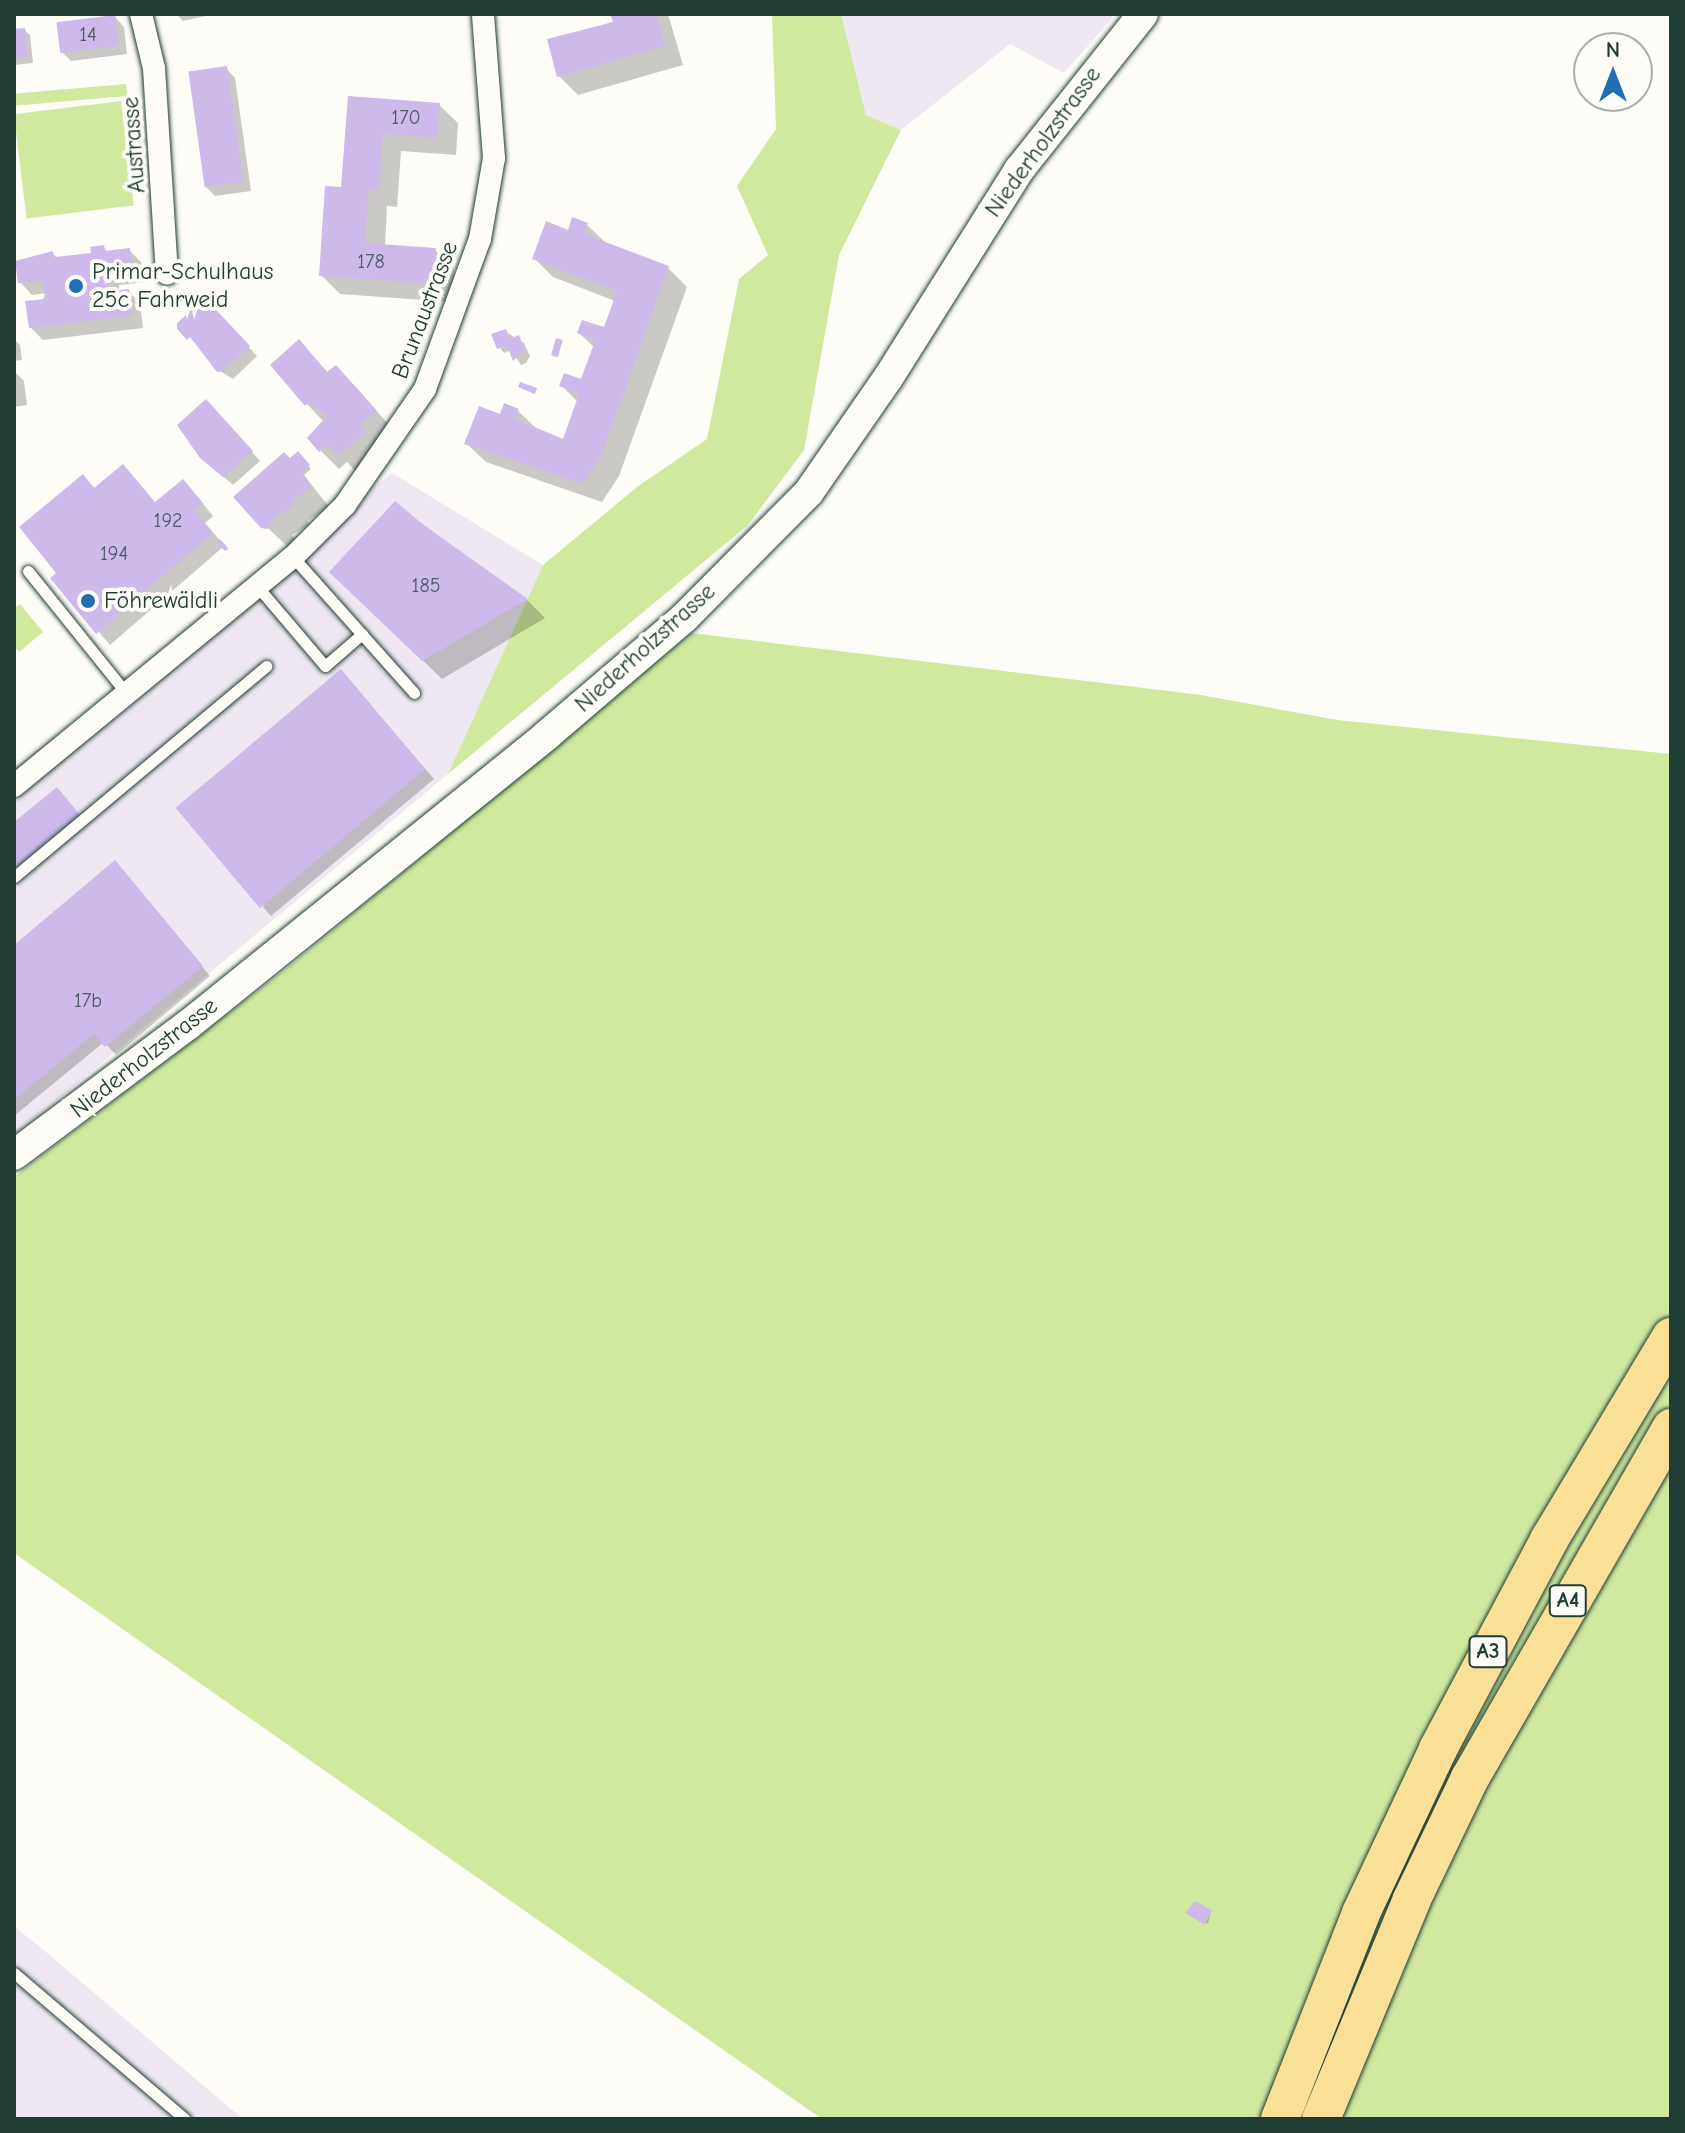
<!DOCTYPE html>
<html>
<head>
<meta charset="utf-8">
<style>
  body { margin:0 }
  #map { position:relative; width:1685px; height:2133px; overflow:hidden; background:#fdfcf7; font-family:"Comic Neue",sans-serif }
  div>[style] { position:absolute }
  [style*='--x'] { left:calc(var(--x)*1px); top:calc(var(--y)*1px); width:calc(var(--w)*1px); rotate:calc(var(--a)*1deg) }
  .built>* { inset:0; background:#efe8f3 }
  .green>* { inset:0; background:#d0e99f; transform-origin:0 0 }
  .shadow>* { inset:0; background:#0003 }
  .building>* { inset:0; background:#cdbaeb; transform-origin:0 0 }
  .roads { filter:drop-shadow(0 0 2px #1f3d34) drop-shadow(0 0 2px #1f3d34) }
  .lane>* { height:11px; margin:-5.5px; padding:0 5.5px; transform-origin:5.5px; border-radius:5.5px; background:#fdfcf7 }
  .street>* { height:22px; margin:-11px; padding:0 11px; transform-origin:11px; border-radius:11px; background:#fdfcf7 }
  .secondary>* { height:30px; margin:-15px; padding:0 15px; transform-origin:15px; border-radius:15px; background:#fdfcf7 }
  .highway>* { height:38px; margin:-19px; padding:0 19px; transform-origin:19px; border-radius:19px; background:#fadf96 }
  .dots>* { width:22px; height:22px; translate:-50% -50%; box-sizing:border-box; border:4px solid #fdfcf7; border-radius:50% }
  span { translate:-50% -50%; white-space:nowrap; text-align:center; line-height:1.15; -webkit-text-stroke:8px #fdfcf7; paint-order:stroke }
  .number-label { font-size:20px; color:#4a5c62 }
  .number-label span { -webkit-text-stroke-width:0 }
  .shield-label span { padding:2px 6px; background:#fdfcf7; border:2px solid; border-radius:6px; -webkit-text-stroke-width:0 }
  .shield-label { font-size:22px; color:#1f3d34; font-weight:700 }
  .street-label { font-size:24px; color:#1f3d34 }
  .poi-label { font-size:24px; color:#1f3d34 }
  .left { translate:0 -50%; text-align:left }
  .frame { position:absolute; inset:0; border:16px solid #1f3d34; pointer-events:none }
  .north { position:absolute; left:1573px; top:32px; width:80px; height:80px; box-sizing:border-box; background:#fdfcf7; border:2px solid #a4b0a9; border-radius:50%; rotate:0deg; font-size:22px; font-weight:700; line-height:32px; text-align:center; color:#1f3d34 }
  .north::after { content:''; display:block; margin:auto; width:28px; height:36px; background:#1f6fb2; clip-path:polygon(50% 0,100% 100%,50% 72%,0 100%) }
</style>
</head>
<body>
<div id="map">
  <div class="built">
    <i style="clip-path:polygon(841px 14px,1116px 14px,1064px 73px,1010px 44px,901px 130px,866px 115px)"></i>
    <i style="clip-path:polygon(392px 473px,543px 565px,448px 774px,14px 1136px,14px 769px)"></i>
    <i style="clip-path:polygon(14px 1926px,46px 1952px,243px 2119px,14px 2119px)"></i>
  </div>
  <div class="green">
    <i style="clip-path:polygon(772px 14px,841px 14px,866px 115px,901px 130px,839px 255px,804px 450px,748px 525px,448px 774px,543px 565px,637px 487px,707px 439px,739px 279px,768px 255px,737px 186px,776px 129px)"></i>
    <i style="left:126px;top:84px;width:12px;height:113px;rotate:85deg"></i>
    <i style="left:121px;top:101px;width:105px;height:108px;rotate:83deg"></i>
    <i style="clip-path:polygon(20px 604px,43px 632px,19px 652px,14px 645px,14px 609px)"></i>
    <i style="clip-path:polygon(691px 633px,1201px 695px,1337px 720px,1671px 754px,1671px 2119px,822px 2119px,14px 1553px,14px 1177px,285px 970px)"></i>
  </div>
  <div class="shadow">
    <i style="clip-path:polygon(176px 14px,214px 14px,183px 21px)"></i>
    <i style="clip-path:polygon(612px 14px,668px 14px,683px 65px,578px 95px,559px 76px,615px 23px)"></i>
    <i style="clip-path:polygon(115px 17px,124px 27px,127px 54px,71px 61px,62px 52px)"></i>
    <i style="clip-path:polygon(24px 30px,30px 35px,33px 63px,14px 65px,14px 31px)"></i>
    <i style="clip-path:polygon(226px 68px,235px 78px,251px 191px,215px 196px,206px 187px)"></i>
    <i style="clip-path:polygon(349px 98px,439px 105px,458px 123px,456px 155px,401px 151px,397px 207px,387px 206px,385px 246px,435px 250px,454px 269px,452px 302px,340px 294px,321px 275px,343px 189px)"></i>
    <i style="clip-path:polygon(587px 225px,606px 243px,668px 268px,687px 287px,619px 476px,602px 502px,486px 462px,467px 444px,501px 416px,518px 411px,537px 429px,564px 442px,578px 402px,561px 385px,582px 381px,595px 348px,579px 333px,605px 330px,615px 301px,553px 277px,534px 258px)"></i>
    <i style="clip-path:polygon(103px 247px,108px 252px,129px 250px,141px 262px,144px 282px,119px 285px,119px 292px,128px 291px,140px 303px,143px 328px,43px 340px,30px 327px,46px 293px,32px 295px,20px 282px,53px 254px,57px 258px,93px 255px)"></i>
    <i style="clip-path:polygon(205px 300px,257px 356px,233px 379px,220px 371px)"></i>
    <i style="clip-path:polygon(505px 331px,524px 343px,530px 356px,526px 363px,521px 365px,511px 350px,504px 353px,499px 347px)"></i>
    <i style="clip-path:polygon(14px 339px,20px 345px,22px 360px,14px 361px)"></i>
    <i style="clip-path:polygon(299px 342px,329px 374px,355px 386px,394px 431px,358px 474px,347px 462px,339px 469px,320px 450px,324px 422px,307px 404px)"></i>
    <i style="clip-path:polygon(14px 371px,24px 381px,27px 405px,14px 407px)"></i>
    <i style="clip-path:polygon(215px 411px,260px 461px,233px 485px,212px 467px)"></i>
    <i style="clip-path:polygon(300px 456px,311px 469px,304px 475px,329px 507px,307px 521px,310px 524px,292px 535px,295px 539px,287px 546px,255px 516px)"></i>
    <i style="clip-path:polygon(83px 477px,96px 489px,156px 504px,195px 494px,213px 516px,205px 523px,229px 551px,223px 547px,110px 645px,53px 578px,59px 573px)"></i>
    <i style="clip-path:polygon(395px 504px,527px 600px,545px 618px,442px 679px,350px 590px)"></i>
    <i style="clip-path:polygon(350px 681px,434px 779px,271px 916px,263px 907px)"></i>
    <i style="clip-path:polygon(123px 872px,210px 976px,116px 1055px,104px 1042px,14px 1116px,14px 947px)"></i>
    <i style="clip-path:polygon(1211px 1911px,1208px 1924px,1188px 1912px)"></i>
  </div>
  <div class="building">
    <i style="clip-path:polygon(610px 14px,656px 14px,665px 46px,557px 77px,547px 39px,613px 22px)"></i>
    <i style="left:115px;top:15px;width:31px;height:59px;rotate:83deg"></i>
    <i style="clip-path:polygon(25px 28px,28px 57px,14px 59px,14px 29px)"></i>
    <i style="left:227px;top:66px;width:117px;height:39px;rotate:82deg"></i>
    <i style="clip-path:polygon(348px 96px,440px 103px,437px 138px,383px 134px,379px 189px,369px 189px,365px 243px,436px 248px,434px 284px,319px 276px,325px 186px,341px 187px)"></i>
    <i style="clip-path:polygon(572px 217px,588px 223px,584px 234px,669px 266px,601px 457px,582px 484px,464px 444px,479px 406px,500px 414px,504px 403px,519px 409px,515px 419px,563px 439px,579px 394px,559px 386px,564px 373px,581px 379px,595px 341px,577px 333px,582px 320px,604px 327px,617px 291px,532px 259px,546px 221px,568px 230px)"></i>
    <i style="clip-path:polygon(104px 245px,105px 251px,130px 248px,132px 270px,107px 273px,109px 291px,129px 289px,132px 316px,29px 328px,25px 301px,45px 299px,43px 281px,18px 283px,15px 261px,53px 251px,54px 257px,91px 253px,90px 247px)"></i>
    <i style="clip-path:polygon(205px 298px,250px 346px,223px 371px,217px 372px,190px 337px,187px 340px,177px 329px,177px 323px)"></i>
    <i style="clip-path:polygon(506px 329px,510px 339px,519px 335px,525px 350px,513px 361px,507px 345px,497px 349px,491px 334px)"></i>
    <i style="left:556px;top:338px;width:7px;height:18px;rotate:16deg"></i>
    <i style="clip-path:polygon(299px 339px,327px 372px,336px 365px,377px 411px,360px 426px,365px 432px,338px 456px,327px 444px,319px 452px,307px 438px,327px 416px,309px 402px,305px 406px,270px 365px)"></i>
    <i style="clip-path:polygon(520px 382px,537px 388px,535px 394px,518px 387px)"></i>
    <i style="clip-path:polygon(206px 399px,253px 451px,223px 477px,200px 458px,177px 425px)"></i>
    <i style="clip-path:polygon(298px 451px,310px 465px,303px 472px,311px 488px,291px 501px,294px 505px,283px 514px,280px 511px,267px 529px,261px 528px,233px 497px,284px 452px,290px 458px)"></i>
    <i style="clip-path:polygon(123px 464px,155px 502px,183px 479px,203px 503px,194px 510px,213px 533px,96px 634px,50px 578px,56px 573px,19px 527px,83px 474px,94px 488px)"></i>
    <i style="clip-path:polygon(395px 501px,426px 527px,528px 599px,422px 661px,329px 572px)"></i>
    <i style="clip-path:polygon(220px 539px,228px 548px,225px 551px,216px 542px)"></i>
    <i style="left:341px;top:669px;width:131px;height:216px;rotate:50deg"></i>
    <i style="clip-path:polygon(57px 787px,80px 815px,14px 869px,14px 822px)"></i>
    <i style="clip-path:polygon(115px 860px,203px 966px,105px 1047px,94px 1034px,14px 1100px,14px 945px)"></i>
    <i style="clip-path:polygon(1195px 1901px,1212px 1910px,1205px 1925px,1185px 1913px)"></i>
  </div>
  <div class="roads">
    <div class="lane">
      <i style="--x:293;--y:557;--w:182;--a:48.3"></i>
      <i style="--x:28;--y:571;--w:158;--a:51.2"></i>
      <i style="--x:257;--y:586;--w:105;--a:49.6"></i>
      <i style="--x:325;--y:666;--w:49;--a:-40.9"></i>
      <i style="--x:14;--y:877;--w:329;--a:-39.9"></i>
      <i style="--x:14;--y:1973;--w:225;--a:40.5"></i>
    </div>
    <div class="street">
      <i style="--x:141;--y:14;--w:56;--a:76.5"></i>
      <i style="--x:154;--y:68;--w:206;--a:86.4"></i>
      <i style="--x:14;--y:786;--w:361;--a:-39.4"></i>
      <i style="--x:293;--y:557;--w:74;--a:-45"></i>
      <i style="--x:345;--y:505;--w:141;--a:-55.4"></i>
      <i style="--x:425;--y:389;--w:160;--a:-69.9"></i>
      <i style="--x:480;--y:239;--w:82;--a:-80.2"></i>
      <i style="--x:494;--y:158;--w:144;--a:-94.4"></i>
    </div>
    <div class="secondary">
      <i style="--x:14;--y:1155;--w:217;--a:-36.8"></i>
      <i style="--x:188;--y:1025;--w:461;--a:-38.9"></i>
      <i style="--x:547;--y:735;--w:180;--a:-40.5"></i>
      <i style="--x:684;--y:618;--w:177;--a:-45.2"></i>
      <i style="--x:809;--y:492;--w:139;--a:-55.3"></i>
      <i style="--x:888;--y:378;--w:246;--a:-57.8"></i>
      <i style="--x:1019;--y:170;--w:199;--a:-51.5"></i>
    </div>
    <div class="highway">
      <i style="--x:1280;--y:2119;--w:221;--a:-68.5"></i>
      <i style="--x:1361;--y:1913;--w:181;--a:-64.8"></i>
      <i style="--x:1438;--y:1749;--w:237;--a:-62"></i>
      <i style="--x:1549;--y:1540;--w:237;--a:-59"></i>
      <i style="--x:1321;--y:2119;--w:238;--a:-67.5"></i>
      <i style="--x:1412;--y:1899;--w:134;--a:-64.4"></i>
      <i style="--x:1470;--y:1778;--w:404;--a:-60.1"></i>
    </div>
  </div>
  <div class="dots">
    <i style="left:76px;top:286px;background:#1f6fb2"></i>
    <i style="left:88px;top:601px;background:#1f6fb2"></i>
  </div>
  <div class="number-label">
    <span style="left:88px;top:34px">14</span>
    <span style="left:406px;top:117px">170</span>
    <span style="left:371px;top:261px">178</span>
    <span style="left:168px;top:520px">192</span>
    <span style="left:114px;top:553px">194</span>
    <span style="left:426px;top:585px">185</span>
    <span style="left:88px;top:1000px">17b</span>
  </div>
  <div class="shield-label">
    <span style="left:1568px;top:1601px">A4</span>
    <span style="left:1488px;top:1652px">A3</span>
  </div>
  <div class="street-label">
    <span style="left:1043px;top:142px;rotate:-54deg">Niederholzstrasse</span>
    <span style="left:134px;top:145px;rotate:-94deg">Austrasse</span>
    <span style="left:425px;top:310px;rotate:-69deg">Brunaustrasse</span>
    <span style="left:645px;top:648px;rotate:-42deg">Niederholzstrasse</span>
    <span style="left:144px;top:1058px;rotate:-38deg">Niederholzstrasse</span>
  </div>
  <div class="poi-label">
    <span class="left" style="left:92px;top:286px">Primar-Schulhaus<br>25c Fahrweid</span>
    <span class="left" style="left:104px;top:601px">Föhrewäldli</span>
  </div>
  <div class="frame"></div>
  <div class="north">N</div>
</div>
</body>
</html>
